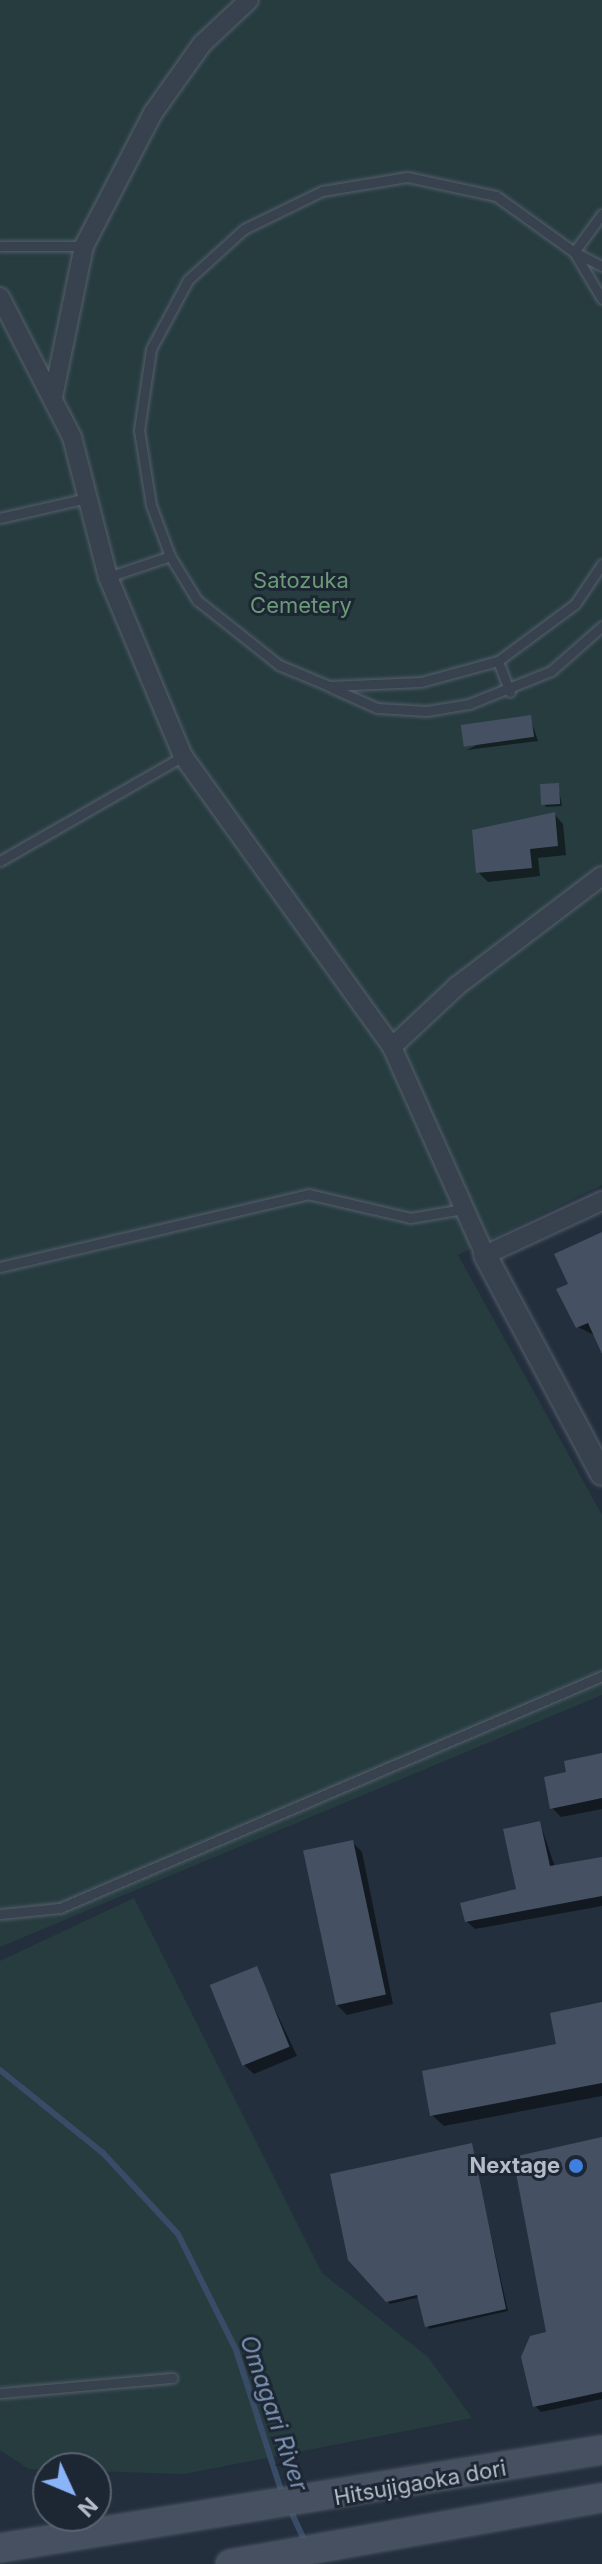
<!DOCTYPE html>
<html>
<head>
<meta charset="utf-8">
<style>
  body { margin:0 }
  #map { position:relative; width:602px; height:2564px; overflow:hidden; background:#242f3e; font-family:Inter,sans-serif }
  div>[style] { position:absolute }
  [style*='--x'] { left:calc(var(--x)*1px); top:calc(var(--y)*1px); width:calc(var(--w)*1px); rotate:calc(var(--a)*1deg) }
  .green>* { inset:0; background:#263c3f }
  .shadow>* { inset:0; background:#0007 }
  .stream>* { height:6px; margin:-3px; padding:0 3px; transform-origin:3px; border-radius:3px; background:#394c67 }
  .building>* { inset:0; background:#455162; transform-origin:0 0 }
  .roads { filter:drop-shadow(0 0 2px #565f6c) drop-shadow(0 0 2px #565f6c) }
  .service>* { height:9px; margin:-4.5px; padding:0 4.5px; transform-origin:4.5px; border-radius:4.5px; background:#38414e }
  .minor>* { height:18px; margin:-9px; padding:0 9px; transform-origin:9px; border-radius:9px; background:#38414e }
  .tertiary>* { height:22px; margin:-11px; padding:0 11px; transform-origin:11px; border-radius:11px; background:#38414e }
  .secondary>* { height:26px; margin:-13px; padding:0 13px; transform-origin:13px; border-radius:13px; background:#465061 }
  .dots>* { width:22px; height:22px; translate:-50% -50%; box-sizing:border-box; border:4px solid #1d2633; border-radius:50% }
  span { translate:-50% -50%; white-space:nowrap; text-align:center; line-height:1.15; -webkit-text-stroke:6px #1d2633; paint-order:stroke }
  .park-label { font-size:22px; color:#6b9a76 }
  .poi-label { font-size:22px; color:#b4bcc9; font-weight:700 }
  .right { translate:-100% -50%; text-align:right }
  .street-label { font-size:22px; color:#b4bcc9 }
  .water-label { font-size:24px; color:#7c92b1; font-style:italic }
  .north { position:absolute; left:32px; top:2452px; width:80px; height:80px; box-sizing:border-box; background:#1d2633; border:2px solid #59626f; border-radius:50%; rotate:134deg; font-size:22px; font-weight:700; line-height:32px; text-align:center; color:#b4bcc9 }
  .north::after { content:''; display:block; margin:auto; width:28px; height:36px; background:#8ab4f8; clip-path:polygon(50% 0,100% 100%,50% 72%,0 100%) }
</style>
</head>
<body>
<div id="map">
  <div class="green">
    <i style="clip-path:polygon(0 0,602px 0,602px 1185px,458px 1255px,602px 1515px,602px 1695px,0 1947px)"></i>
    <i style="clip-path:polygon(134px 1898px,322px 2273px,428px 2357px,472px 2418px,184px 2474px,29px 2469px,0 2450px,0 1961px)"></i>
  </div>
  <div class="shadow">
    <i style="clip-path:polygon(530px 717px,538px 741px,467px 750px)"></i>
    <i style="clip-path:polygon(558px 785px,562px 806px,546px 807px,544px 804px)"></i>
    <i style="clip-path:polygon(554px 814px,563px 824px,566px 855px,538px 858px,540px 876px,488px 882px,478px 872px)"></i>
    <i style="clip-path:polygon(602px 1233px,602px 1339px,578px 1327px,571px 1285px)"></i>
    <i style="clip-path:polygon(602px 1755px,602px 1809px,561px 1817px,552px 1808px)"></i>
    <i style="clip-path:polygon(540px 1823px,555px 1867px,602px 1859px,602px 1906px,475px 1929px,466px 1921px,518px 1891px)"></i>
    <i style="clip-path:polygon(352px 1842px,362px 1852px,393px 2004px,347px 2015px,337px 2005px)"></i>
    <i style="clip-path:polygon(256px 1969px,297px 2056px,254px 2074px,244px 2065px)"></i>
    <i style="clip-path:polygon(602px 2005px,602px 2096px,444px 2126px,432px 2115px,559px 2046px)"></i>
    <i style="clip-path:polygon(602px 2139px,602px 2399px,541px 2412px,535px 2406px,548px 2334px)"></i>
    <i style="clip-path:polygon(471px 2146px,508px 2311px,429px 2329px,420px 2297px,390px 2304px,350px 2259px)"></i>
  </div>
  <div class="stream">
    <i style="--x:0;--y:2070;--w:132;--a:38.9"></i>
    <i style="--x:103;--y:2153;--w:110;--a:47.2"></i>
    <i style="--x:178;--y:2234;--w:130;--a:63.4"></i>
    <i style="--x:236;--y:2350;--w:150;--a:72.2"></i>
    <i style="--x:289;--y:2507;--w:41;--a:65.3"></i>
  </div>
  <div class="building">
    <i style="left:531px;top:715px;width:22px;height:71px;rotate:82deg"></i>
    <i style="left:559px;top:783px;width:21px;height:19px;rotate:87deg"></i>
    <i style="clip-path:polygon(555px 812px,558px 846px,530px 849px,532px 868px,476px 873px,472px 830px)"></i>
    <i style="clip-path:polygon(602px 1232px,602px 1354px,588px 1323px,576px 1328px,556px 1289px,568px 1284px,554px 1254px)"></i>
    <i style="clip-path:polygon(602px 1753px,602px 1798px,550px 1809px,544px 1777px,566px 1772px,564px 1761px)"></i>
    <i style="clip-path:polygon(540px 1821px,550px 1866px,602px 1857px,602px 1896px,465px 1922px,460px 1903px,516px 1889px,503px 1829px)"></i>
    <i style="left:353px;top:1840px;width:158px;height:51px;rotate:78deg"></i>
    <i style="left:257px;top:1966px;width:87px;height:51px;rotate:68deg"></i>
    <i style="clip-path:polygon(602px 2002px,602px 2083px,430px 2116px,422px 2071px,556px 2044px,550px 2013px)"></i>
    <i style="clip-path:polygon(602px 2137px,602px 2392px,533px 2407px,521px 2357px,530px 2336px,546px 2332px,513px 2157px)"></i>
    <i style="clip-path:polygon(472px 2143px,506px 2309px,425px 2327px,417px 2295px,386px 2302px,348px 2260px,330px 2174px)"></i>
  </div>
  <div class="roads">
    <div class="service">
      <i style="--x:602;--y:214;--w:47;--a:126.4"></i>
      <i style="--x:574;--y:252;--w:31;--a:27"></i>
      <i style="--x:0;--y:246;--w:84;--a:0"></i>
      <i style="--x:602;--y:299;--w:55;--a:-120.8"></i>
      <i style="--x:574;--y:252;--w:96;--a:-144.3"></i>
      <i style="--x:496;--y:196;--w:91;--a:-167.9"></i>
      <i style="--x:407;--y:177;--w:86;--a:170.6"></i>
      <i style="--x:322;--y:191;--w:87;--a:154"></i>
      <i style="--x:244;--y:229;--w:76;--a:137.7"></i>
      <i style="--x:188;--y:280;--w:78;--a:118.2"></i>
      <i style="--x:151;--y:349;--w:82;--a:98.4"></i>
      <i style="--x:139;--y:430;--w:76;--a:80.9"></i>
      <i style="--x:151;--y:505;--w:54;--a:69.6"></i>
      <i style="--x:170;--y:556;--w:52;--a:58.5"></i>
      <i style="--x:197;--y:600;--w:105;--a:38.4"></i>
      <i style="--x:279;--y:665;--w:54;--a:22.8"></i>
      <i style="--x:329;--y:686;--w:92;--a:-2.5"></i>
      <i style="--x:421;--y:682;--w:80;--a:-15.3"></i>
      <i style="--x:498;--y:661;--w:96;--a:-36.5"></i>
      <i style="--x:575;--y:604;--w:48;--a:-56"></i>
      <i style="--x:0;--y:518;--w:89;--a:-12.9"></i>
      <i style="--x:108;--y:577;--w:65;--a:-18.7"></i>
      <i style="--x:498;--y:661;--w:33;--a:69"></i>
      <i style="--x:332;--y:688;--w:49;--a:24"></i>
      <i style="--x:377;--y:708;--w:50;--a:3.4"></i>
      <i style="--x:427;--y:711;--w:43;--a:-9.5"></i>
      <i style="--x:469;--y:704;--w:88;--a:-21.9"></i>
      <i style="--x:551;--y:671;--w:68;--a:-41.4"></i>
      <i style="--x:0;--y:861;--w:211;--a:-29.8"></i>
      <i style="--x:0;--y:1267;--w:317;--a:-13.3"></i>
      <i style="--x:308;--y:1194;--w:105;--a:13.2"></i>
      <i style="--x:410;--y:1218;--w:54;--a:-9.6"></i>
      <i style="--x:0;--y:1914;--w:60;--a:-5.7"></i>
      <i style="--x:60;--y:1908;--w:590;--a:-23.17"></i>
      <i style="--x:0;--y:2393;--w:173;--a:-5"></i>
    </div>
    <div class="minor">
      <i style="--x:0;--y:297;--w:157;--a:62.8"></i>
      <i style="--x:72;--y:437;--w:145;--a:75.6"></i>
      <i style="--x:108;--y:577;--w:194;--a:67.3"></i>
      <i style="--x:183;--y:756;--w:358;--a:54.3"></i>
      <i style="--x:392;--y:1047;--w:228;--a:65.9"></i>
      <i style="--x:485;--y:1255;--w:129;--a:-24.8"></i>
      <i style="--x:53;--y:397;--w:154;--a:-78.4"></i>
      <i style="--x:84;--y:246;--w:150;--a:-62.6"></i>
      <i style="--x:153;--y:113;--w:85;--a:-54.6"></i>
      <i style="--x:202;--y:44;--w:64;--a:-43.1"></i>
      <i style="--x:392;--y:1047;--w:89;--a:-43.2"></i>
      <i style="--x:457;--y:986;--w:182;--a:-37.2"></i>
    </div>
    <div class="tertiary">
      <i style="--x:485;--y:1255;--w:248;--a:61.9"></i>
    </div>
    <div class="secondary">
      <i style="--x:0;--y:2548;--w:610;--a:-9.25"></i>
      <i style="--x:230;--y:2564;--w:378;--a:-10.1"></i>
    </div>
  </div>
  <div class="dots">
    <i style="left:576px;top:2166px;background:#3f7fe0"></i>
  </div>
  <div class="park-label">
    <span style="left:301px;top:593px">Satozuka<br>Cemetery</span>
  </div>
  <div class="poi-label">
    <span class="right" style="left:560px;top:2166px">Nextage</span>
  </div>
  <div class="street-label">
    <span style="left:420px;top:2483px;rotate:-10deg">Hitsujigaoka dori</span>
  </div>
  <div class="water-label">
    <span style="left:274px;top:2413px;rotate:71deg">Omagari River</span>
  </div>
  <div class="north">N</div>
</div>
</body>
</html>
